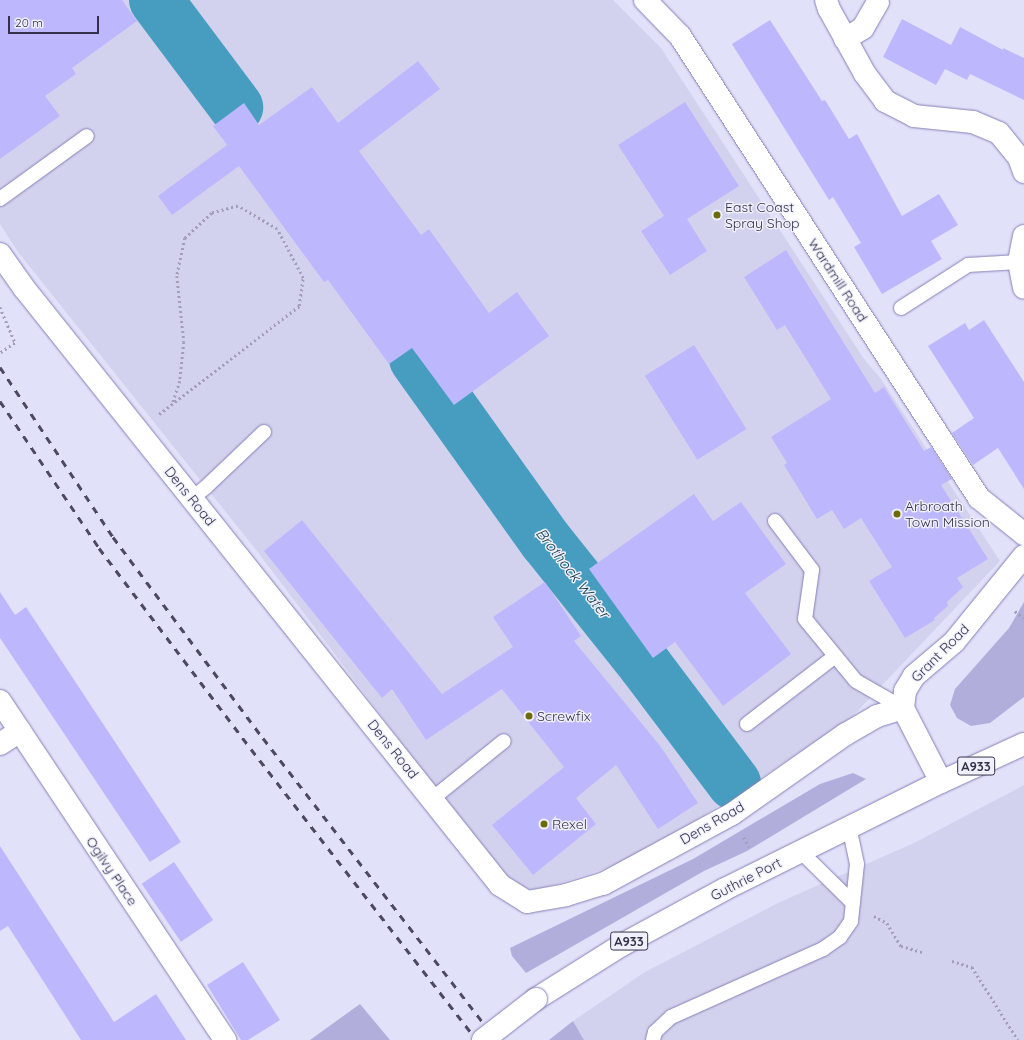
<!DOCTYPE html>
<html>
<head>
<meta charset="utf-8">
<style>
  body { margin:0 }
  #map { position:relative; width:1024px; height:1040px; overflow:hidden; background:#e2e1fa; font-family:Quicksand,sans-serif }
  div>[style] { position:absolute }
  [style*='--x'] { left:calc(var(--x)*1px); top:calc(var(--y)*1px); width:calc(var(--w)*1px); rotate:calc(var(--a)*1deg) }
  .built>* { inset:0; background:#d3d2ee }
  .green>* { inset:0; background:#b1aedc }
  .river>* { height:54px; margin:-27px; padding:0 27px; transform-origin:27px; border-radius:27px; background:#469dc0 }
  .building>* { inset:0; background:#bdb8fe; transform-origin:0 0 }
  .path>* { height:2.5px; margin-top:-1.25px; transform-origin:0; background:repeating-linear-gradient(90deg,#a19fb8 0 2px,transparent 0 5px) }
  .roads { filter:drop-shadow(0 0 1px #8480b7) drop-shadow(0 0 1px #8480b7) }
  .service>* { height:14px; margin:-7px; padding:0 7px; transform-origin:7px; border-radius:7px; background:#fff }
  .minor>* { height:22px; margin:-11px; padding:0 11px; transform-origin:11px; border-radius:11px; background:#fff }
  .primary>* { height:22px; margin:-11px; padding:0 11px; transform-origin:11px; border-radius:11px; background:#fff }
  .rail>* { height:3px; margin-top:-1.5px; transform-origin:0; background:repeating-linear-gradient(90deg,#4b4a62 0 7px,transparent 0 14px) }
  .bridges { filter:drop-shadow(0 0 1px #8480b7) drop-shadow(0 0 1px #8480b7) }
  .primary-bridge>* { height:22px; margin:-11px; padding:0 11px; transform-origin:11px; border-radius:11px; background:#fff }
  .dots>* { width:11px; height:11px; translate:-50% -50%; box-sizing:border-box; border:2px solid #f0f0fc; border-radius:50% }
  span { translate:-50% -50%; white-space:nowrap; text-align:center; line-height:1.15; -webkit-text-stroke:3px #f0f0fc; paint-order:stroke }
  .shield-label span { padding:1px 3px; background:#f0f0fc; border:1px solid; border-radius:3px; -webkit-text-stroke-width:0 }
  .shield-label { font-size:13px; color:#34324a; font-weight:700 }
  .poi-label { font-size:14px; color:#34324a }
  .left { translate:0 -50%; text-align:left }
  .street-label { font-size:14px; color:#34324a }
  .water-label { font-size:15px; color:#163d4c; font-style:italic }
  .scale { position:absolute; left:8px; top:16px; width:91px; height:18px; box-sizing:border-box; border:2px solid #34324a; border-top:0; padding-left:5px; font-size:12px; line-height:14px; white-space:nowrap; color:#34324a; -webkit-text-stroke:3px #f0f0fc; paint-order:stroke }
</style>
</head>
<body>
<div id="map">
  <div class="built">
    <i style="clip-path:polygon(0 0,613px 0,661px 48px,864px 359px,881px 379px,1000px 561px,850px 719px,641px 857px,536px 891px,505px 880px,257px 551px,18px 252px,0 224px)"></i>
    <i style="clip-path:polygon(1024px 785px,1024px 1040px,584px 1040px,573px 1021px,645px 972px,780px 902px,914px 843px)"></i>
  </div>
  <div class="green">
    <i style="clip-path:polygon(1024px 602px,1024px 697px,990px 723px,971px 726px,957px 718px,950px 705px,955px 689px,1009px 628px)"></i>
    <i style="clip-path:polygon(853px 773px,866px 779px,747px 851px,704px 871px,526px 973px,512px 956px,510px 948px,693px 859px,820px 784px)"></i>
    <i style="clip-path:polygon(360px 1004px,390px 1040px,310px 1040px)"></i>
    <i style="clip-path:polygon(573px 1021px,584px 1040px,549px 1040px)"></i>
  </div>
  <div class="river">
    <i style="--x:156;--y:0;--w:134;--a:53.2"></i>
    <i style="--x:416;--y:359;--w:224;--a:54.5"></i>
    <i style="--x:546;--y:541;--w:159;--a:51.4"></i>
    <i style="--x:645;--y:665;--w:148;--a:53"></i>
  </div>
  <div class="building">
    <i style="clip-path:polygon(0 0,122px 0,137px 21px,72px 68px,76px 74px,45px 96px,60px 116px,0 159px)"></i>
    <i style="clip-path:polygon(902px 19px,951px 45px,960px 27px,1003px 50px,1003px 48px,1024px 58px,1024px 100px,970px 74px,967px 80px,945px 69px,936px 85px,883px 57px)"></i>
    <i style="clip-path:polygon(770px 20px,822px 101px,825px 100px,849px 139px,857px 134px,902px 216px,939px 194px,958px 225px,931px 241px,942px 259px,882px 294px,854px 247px,861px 243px,833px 197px,829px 200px,732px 44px)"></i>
    <i style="clip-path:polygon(418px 61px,440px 89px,359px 151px,421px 235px,429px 229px,489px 313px,517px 292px,549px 336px,454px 405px,412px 348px,389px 364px,328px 280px,324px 282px,239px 166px,172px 215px,158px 196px,227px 145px,213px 126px,244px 103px,259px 125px,312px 87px,338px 123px)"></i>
    <i style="clip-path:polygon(685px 102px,739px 186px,687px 219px,707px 251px,670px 275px,641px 231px,664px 216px,618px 145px)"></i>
    <i style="clip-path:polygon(786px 250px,875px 393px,884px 387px,924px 451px,931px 447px,952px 479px,941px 485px,988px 559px,957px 578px,963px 587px,947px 602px,948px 606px,934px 618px,935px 620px,905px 638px,869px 581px,892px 567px,861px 518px,844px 529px,832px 510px,817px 519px,784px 465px,787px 463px,771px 437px,831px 399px,785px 325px,777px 330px,744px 277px)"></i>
    <i style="clip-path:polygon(984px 320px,1024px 382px,1024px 489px,998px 448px,973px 465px,952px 433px,974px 418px,928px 346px,965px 323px,969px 330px)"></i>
    <i style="left:694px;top:345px;width:99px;height:58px;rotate:58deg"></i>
    <i style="clip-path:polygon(694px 494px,713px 521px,741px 502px,786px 564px,745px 593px,791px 654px,723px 706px,675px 642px,653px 658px,589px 569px)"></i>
    <i style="clip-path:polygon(302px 520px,442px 694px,513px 647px,493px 617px,545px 582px,581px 636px,574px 641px,661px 747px,698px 803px,658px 829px,616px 765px,576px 798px,596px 824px,533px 875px,492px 825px,564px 767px,502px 689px,426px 740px,392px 689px,382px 698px,264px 551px)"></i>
    <i style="clip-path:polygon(0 592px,15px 615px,26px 607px,181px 842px,150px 862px,0 638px)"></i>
    <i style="clip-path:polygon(0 846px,114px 1022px,156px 994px,186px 1040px,81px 1040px,8px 926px,0 931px)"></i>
    <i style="left:174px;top:862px;width:70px;height:39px;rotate:56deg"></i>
    <i style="clip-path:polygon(243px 962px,280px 1020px,248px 1040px,241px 1040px,207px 985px)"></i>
  </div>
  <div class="path">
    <i style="--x:0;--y:307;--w:39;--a:67"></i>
    <i style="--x:15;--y:343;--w:18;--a:146"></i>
    <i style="--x:159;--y:414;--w:177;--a:-37.6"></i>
    <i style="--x:299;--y:306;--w:28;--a:-82"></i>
    <i style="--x:303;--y:278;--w:55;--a:-118"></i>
    <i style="--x:277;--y:229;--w:45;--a:-149.5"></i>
    <i style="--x:238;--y:206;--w:27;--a:165"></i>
    <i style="--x:212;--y:213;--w:37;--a:137"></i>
    <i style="--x:185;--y:238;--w:39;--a:102"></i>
    <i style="--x:177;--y:276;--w:66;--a:83.9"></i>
    <i style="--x:184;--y:342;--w:39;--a:96"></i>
    <i style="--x:180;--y:381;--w:23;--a:108"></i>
    <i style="--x:1015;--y:611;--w:11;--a:38"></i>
    <i style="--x:744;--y:837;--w:11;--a:63"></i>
    <i style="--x:874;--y:916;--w:15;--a:28"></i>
    <i style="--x:887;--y:923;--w:27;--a:59"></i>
    <i style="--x:901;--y:946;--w:22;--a:16"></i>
    <i style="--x:952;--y:961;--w:21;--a:17"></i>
    <i style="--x:972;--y:967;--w:86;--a:57.8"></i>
  </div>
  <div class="roads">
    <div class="service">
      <i style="--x:0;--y:199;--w:107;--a:-35.9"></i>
      <i style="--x:901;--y:308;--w:80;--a:-32.7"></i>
      <i style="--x:968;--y:265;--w:51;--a:-3.4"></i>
      <i style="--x:192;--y:498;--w:18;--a:-38"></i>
      <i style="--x:206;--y:487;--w:80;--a:-43.5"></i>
      <i style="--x:775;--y:521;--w:61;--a:52.9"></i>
      <i style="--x:812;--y:570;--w:49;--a:98.1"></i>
      <i style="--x:805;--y:619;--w:80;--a:50.6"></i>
      <i style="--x:856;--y:681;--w:54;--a:29.9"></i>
      <i style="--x:747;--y:724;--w:110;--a:-37.6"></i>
      <i style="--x:432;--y:799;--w:92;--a:-38.9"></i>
      <i style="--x:800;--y:851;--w:74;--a:44.5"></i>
      <i style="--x:653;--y:1040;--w:8;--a:-76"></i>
      <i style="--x:655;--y:1032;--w:22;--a:-43"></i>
      <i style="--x:671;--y:1017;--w:167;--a:-24.1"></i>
      <i style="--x:823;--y:949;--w:21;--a:-35"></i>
      <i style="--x:840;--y:937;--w:19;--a:-55"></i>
      <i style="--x:851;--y:921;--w:57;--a:-84"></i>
      <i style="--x:857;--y:864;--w:38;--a:-102"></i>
    </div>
    <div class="minor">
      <i style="--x:645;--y:0;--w:50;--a:45.8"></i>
      <i style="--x:680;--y:36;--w:550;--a:57.09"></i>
      <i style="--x:979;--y:498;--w:58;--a:38.7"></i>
      <i style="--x:826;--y:0;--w:9;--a:72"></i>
      <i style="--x:829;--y:9;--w:74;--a:61"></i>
      <i style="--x:865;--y:74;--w:34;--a:53"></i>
      <i style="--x:885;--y:101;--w:33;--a:27"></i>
      <i style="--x:914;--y:116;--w:59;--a:5.8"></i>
      <i style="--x:973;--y:122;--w:28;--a:23"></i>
      <i style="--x:999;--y:133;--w:32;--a:51"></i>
      <i style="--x:1019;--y:158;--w:15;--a:70"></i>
      <i style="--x:845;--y:39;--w:21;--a:-31"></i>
      <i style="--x:863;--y:28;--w:30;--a:-60"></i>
      <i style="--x:1024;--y:236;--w:26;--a:101"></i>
      <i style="--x:1019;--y:262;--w:26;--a:79"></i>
      <i style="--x:0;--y:254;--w:42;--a:54.8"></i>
      <i style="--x:24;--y:288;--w:764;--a:51.43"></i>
      <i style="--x:500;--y:885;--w:32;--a:32"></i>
      <i style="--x:527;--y:902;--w:40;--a:-10"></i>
      <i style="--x:566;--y:895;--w:39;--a:-17"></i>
      <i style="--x:603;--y:884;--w:147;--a:-28.5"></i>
      <i style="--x:732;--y:814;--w:139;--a:-35.1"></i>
      <i style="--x:846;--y:734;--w:36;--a:-30"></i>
      <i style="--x:877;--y:716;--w:27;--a:-17"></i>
      <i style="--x:0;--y:701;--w:407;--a:56.4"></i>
      <i style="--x:0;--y:744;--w:24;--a:-33"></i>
      <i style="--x:941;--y:782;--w:83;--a:-117.2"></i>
      <i style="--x:903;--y:708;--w:17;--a:-83"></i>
      <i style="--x:905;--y:691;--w:17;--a:-59"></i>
      <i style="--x:914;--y:676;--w:52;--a:-40.4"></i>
      <i style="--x:954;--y:642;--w:111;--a:-50.9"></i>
    </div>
    <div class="primary">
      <i style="--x:536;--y:999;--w:99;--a:-32.2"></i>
      <i style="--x:620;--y:946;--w:119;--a:-28.5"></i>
      <i style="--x:725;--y:889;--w:241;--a:-26.4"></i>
      <i style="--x:941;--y:782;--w:91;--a:-24.6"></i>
    </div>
  </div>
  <div class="rail">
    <i style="--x:0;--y:367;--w:204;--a:56.4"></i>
    <i style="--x:113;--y:537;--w:251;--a:53.3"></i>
    <i style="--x:263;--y:738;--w:381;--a:52.3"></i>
    <i style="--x:0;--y:401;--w:177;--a:56"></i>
    <i style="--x:99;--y:548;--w:252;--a:52.9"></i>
    <i style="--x:251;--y:749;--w:368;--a:52.2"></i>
  </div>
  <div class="bridges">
    <div class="primary-bridge">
      <i style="--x:483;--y:1040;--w:67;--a:-37.7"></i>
    </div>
  </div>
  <div class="dots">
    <i style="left:717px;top:215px;background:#6e6b07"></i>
    <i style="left:897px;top:514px;background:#6e6b07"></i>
    <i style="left:529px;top:716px;background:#6e6b07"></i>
    <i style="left:544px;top:824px;background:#6e6b07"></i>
  </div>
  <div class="shield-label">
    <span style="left:976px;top:766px">A933</span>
    <span style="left:629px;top:941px">A933</span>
  </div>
  <div class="poi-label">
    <span class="left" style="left:725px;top:215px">East Coast<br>Spray Shop</span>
    <span class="left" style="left:905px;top:514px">Arbroath<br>Town Mission</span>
    <span class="left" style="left:537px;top:716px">Screwfix</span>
    <span class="left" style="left:552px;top:824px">Rexel</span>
  </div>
  <div class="street-label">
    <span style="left:838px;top:280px;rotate:57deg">Wardmill Road</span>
    <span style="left:190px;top:496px;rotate:51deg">Dens Road</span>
    <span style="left:940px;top:653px;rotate:-45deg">Grant Road</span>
    <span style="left:393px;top:749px;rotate:51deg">Dens Road</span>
    <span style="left:712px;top:823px;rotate:-30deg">Dens Road</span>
    <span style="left:112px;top:871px;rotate:56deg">Ogilvy Place</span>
    <span style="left:746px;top:879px;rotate:-27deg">Guthrie Port</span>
  </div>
  <div class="water-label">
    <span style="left:573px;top:573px;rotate:52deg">Brothock Water</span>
  </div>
  <div class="scale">20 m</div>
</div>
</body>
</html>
